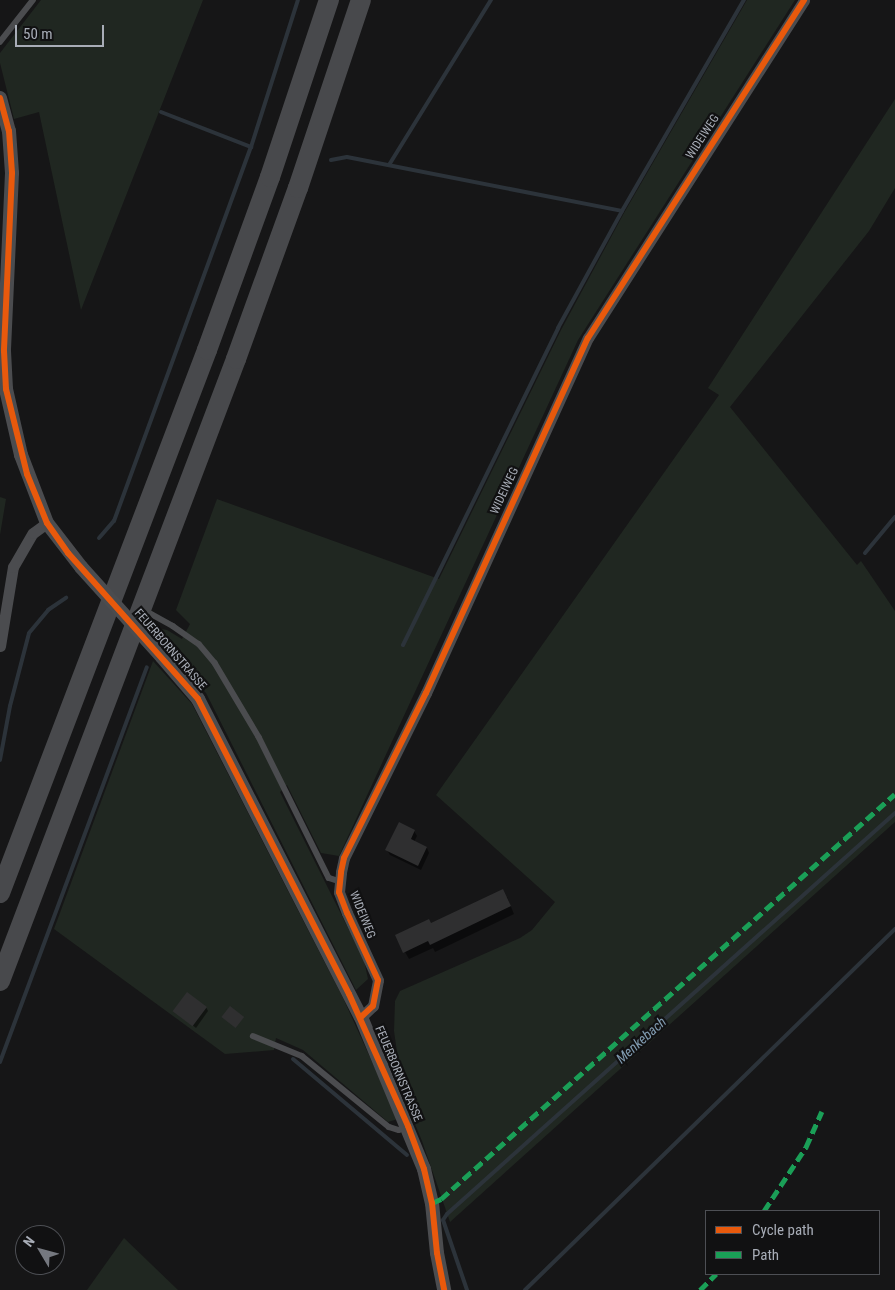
<!DOCTYPE html>
<html>
<head>
<meta charset="utf-8">
<style>
  body { margin:0 }
  #map { position:relative; width:895px; height:1290px; overflow:hidden; background:#161617; font-family:"Roboto Condensed",sans-serif }
  div>[style] { position:absolute }
  [style*='--x'] { left:calc(var(--x)*1px); top:calc(var(--y)*1px); width:calc(var(--w)*1px); rotate:calc(var(--a)*1deg) }
  .green>* { inset:0; background:#202721 }
  .shadow>* { inset:0; background:#0007 }
  .stream>* { height:4px; margin:-2px; padding:0 2px; transform-origin:2px; border-radius:2px; background:#2c333a }
  .building>* { inset:0; background:#2f2f30; transform-origin:0 0 }
  .service>* { height:5.5px; margin:-2.75px; padding:0 2.75px; transform-origin:2.75px; border-radius:2.75px; background:#4b4c4f }
  .minor>* { height:11px; margin:-5.5px; padding:0 5.5px; transform-origin:5.5px; border-radius:5.5px; background:#4b4c4f }
  .tertiary>* { height:14px; margin:-7px; padding:0 7px; transform-origin:7px; border-radius:7px; background:#4b4c4f }
  .motorway>* { height:20px; margin:-10px; padding:0 10px; transform-origin:10px; border-radius:10px; background:#48494c }
  .tertiary-bridge>* { height:14px; margin:-7px; padding:0 7px; transform-origin:7px; border-radius:7px; background:#4b4c4f }
  .quiet>* { height:5px; margin-top:-2.5px; transform-origin:0; background:repeating-linear-gradient(90deg,#1a9f57 0 10px,transparent 0 15px) }
  .cycleway>* { height:6px; margin:-3px; padding:0 3px; transform-origin:3px; border-radius:3px; background:#e8590c }
  span { translate:-50% -50%; white-space:nowrap; text-align:center; line-height:1.15; -webkit-text-stroke:4.5px #111112; paint-order:stroke }
  .street-label { font-size:12px; color:#a8adb7 }
  .water-label { font-size:14px; color:#809bb0; font-style:italic }
  .legend { position:absolute; left:705px; top:1210px; width:175px; height:65px; box-sizing:border-box; background:#111112; border:1px solid #4d4f54; margin:0; padding:6px 9px; list-style:none; font-size:15px; color:#a8adb7 }
  .legend li { display:flex; align-items:center; gap:10px; height:25px }
  .legend b { width:25px; border:1px solid #4d4f54 }
  .north { position:absolute; left:15px; top:1225px; width:50px; height:50px; box-sizing:border-box; background:#111112; border:1px solid #4d4f54; border-radius:50%; rotate:307deg; font-size:14px; font-weight:700; line-height:20px; text-align:center; color:#a8adb7 }
  .north::after { content:''; display:block; margin:auto; width:18px; height:22px; background:#75787f; clip-path:polygon(50% 0,100% 100%,50% 72%,0 100%) }
  .scale { position:absolute; left:15px; top:25px; width:89px; height:22px; box-sizing:border-box; border:2px solid #a8adb7; border-top:0; padding-left:6px; font-size:15px; line-height:18px; white-space:nowrap; color:#a8adb7; -webkit-text-stroke:4px #111112; paint-order:stroke }
</style>
</head>
<body>
<div id="map">
  <div class="green">
    <i style="clip-path:polygon(41px 0,203px 0,81px 310px,39px 112px,14px 119px,0 63px,0 53px)"></i>
    <i style="clip-path:polygon(747px 0,795px 0,578px 340px,339px 856px,321px 853px,287px 785px,280px 792px,364px 960px,368px 979px,356px 990px,206px 693px,152px 637px,158px 628px,167px 630px,182px 639px,190px 624px,176px 610px,217px 499px,439px 579px,561px 330px,624px 213px)"></i>
    <i style="clip-path:polygon(895px 99px,895px 188px,869px 231px,730px 407px,857px 565px,861px 561px,895px 611px,895px 822px,450px 1222px,422px 1141px,395px 1076px,400px 1073px,394px 1031px,395px 1001px,400px 991px,520px 938px,532px 930px,555px 902px,436px 795px,719px 395px,708px 388px)"></i>
    <i style="clip-path:polygon(0 497px,6px 499px,0 535px)"></i>
    <i style="clip-path:polygon(153px 661px,192px 704px,343px 998px,398px 1119px,388px 1122px,303px 1050px,276px 1038px,274px 1050px,225px 1054px,54px 929px)"></i>
    <i style="clip-path:polygon(124px 1238px,178px 1290px,87px 1290px)"></i>
  </div>
  <div class="shadow">
    <i style="clip-path:polygon(414px 831px,417px 836px,414px 842px,427px 848px,429px 853px,421px 870px,390px 855px,387px 850px)"></i>
    <i style="clip-path:polygon(507px 897px,514px 914px,435px 952px,433px 948px,409px 959px,405px 952px,431px 924px)"></i>
    <i style="clip-path:polygon(206px 1007px,208px 1011px,196px 1028px,175px 1011px)"></i>
  </div>
  <div class="stream">
    <i style="--x:161;--y:112;--w:97;--a:21.3"></i>
    <i style="--x:331;--y:160;--w:16;--a:-11"></i>
    <i style="--x:347;--y:157;--w:280;--a:11.1"></i>
    <i style="--x:389;--y:165;--w:194;--a:-58.3"></i>
    <i style="--x:99;--y:538;--w:23;--a:-49"></i>
    <i style="--x:114;--y:521;--w:398;--a:-69.9"></i>
    <i style="--x:251;--y:147;--w:154;--a:-72.3"></i>
    <i style="--x:865;--y:553;--w:47;--a:-50.2"></i>
    <i style="--x:403;--y:645;--w:353;--a:-63.9"></i>
    <i style="--x:558;--y:328;--w:133;--a:-61.3"></i>
    <i style="--x:622;--y:211;--w:244;--a:-60"></i>
    <i style="--x:0;--y:760;--w:55;--a:-79.5"></i>
    <i style="--x:10;--y:706;--w:75;--a:-75.4"></i>
    <i style="--x:29;--y:633;--w:30;--a:-50"></i>
    <i style="--x:48;--y:610;--w:22;--a:-34"></i>
    <i style="--x:293;--y:1059;--w:149;--a:40.1"></i>
    <i style="--x:0;--y:1062;--w:421;--a:-69.6"></i>
    <i style="--x:467;--y:1290;--w:74;--a:-108.9"></i>
    <i style="--x:443;--y:1220;--w:7;--a:-56"></i>
    <i style="--x:447;--y:1214;--w:601;--a:-41.83"></i>
    <i style="--x:525;--y:1290;--w:517;--a:-44.29"></i>
  </div>
  <div class="building">
    <i style="clip-path:polygon(399px 822px,415px 830px,411px 839px,427px 847px,418px 866px,385px 850px)"></i>
    <i style="clip-path:polygon(503px 889px,511px 906px,430px 945px,428px 941px,403px 953px,395px 935px,429px 919px,431px 923px)"></i>
    <i style="left:187px;top:992px;width:25px;height:24px;rotate:37deg"></i>
    <i style="left:230px;top:1006px;width:18px;height:14px;rotate:38deg"></i>
  </div>
  <div class="service">
    <i style="--x:0;--y:42;--w:53;--a:-51.8"></i>
    <i style="--x:144;--y:610;--w:33;--a:29"></i>
    <i style="--x:173;--y:626;--w:32;--a:35"></i>
    <i style="--x:199;--y:644;--w:25;--a:50"></i>
    <i style="--x:215;--y:663;--w:86;--a:59.3"></i>
    <i style="--x:259;--y:737;--w:157;--a:63.6"></i>
    <i style="--x:329;--y:878;--w:10;--a:17"></i>
    <i style="--x:253;--y:1036;--w:53;--a:22.2"></i>
    <i style="--x:302;--y:1056;--w:112;--a:39.2"></i>
    <i style="--x:389;--y:1127;--w:10;--a:17"></i>
    <i style="--x:399;--y:1130;--w:8;--a:-23"></i>
  </div>
  <div class="minor">
    <i style="--x:0;--y:646;--w:80;--a:-80.7"></i>
    <i style="--x:13;--y:567;--w:39;--a:-60"></i>
    <i style="--x:33;--y:533;--w:17;--a:-36"></i>
    <i style="--x:361;--y:1017;--w:16;--a:-43"></i>
    <i style="--x:373;--y:1006;--w:26;--a:-79"></i>
    <i style="--x:378;--y:980;--w:74;--a:-114.8"></i>
    <i style="--x:347;--y:913;--w:22;--a:-111"></i>
    <i style="--x:339;--y:892;--w:20;--a:-84"></i>
    <i style="--x:341;--y:872;--w:14;--a:-78"></i>
    <i style="--x:344;--y:858;--w:184;--a:-63.6"></i>
    <i style="--x:426;--y:693;--w:390;--a:-65.5"></i>
    <i style="--x:588;--y:338;--w:401;--a:-57.4"></i>
  </div>
  <div class="tertiary">
    <i style="--x:0;--y:98;--w:34;--a:75"></i>
    <i style="--x:9;--y:131;--w:42;--a:85.9"></i>
    <i style="--x:12;--y:173;--w:178;--a:92.6"></i>
    <i style="--x:4;--y:351;--w:38;--a:87"></i>
    <i style="--x:6;--y:389;--w:68;--a:77.2"></i>
    <i style="--x:21;--y:455;--w:73;--a:69.1"></i>
    <i style="--x:47;--y:523;--w:56;--a:52.3"></i>
    <i style="--x:162;--y:657;--w:55;--a:49.4"></i>
    <i style="--x:198;--y:699;--w:357;--a:62.9"></i>
    <i style="--x:361;--y:1017;--w:165;--a:67.5"></i>
    <i style="--x:424;--y:1169;--w:35;--a:77"></i>
    <i style="--x:432;--y:1203;--w:50;--a:84.3"></i>
    <i style="--x:437;--y:1253;--w:38;--a:79"></i>
  </div>
  <div class="motorway">
    <i style="--x:0;--y:893;--w:581;--a:-69.13"></i>
    <i style="--x:207;--y:350;--w:184;--a:-70"></i>
    <i style="--x:270;--y:177;--w:187;--a:-71.6"></i>
    <i style="--x:0;--y:981;--w:665;--a:-69.22"></i>
    <i style="--x:236;--y:359;--w:182;--a:-70.1"></i>
    <i style="--x:298;--y:188;--w:198;--a:-71.5"></i>
  </div>
  <div class="tertiary-bridge">
    <i style="--x:81;--y:567;--w:121;--a:48"></i>
  </div>
  <div class="quiet">
    <i style="--x:432;--y:1203;--w:10;--a:-24"></i>
    <i style="--x:441;--y:1199;--w:608;--a:-41.74"></i>
    <i style="--x:764;--y:1211;--w:77;--a:-56.7"></i>
    <i style="--x:806;--y:1147;--w:39;--a:-66"></i>
    <i style="--x:700;--y:1290;--w:23;--a:-45"></i>
  </div>
  <div class="cycleway">
    <i style="--x:0;--y:98;--w:34;--a:75"></i>
    <i style="--x:9;--y:131;--w:42;--a:85.9"></i>
    <i style="--x:12;--y:173;--w:178;--a:92.6"></i>
    <i style="--x:4;--y:351;--w:38;--a:87"></i>
    <i style="--x:6;--y:389;--w:88;--a:76.1"></i>
    <i style="--x:27;--y:474;--w:53;--a:67.8"></i>
    <i style="--x:47;--y:523;--w:37;--a:55"></i>
    <i style="--x:68;--y:553;--w:195;--a:48.3"></i>
    <i style="--x:198;--y:699;--w:331;--a:62.9"></i>
    <i style="--x:349;--y:994;--w:145;--a:65.9"></i>
    <i style="--x:408;--y:1126;--w:46;--a:69.6"></i>
    <i style="--x:424;--y:1169;--w:35;--a:77"></i>
    <i style="--x:432;--y:1203;--w:50;--a:84.3"></i>
    <i style="--x:437;--y:1253;--w:38;--a:79"></i>
    <i style="--x:361;--y:1017;--w:16;--a:-43"></i>
    <i style="--x:373;--y:1006;--w:26;--a:-79"></i>
    <i style="--x:378;--y:980;--w:74;--a:-114.8"></i>
    <i style="--x:347;--y:913;--w:22;--a:-111"></i>
    <i style="--x:339;--y:892;--w:20;--a:-84"></i>
    <i style="--x:341;--y:872;--w:14;--a:-78"></i>
    <i style="--x:344;--y:858;--w:184;--a:-63.6"></i>
    <i style="--x:426;--y:693;--w:390;--a:-65.5"></i>
    <i style="--x:588;--y:338;--w:401;--a:-57.4"></i>
  </div>
  <div class="street-label">
    <span style="left:703px;top:137px;rotate:-57deg">WIDEIWEG</span>
    <span style="left:505px;top:491px;rotate:-65deg">WIDEIWEG</span>
    <span style="left:170px;top:650px;rotate:49deg">FEUERBORNSTRASSE</span>
    <span style="left:362px;top:915px;rotate:68deg">WIDEIWEG</span>
    <span style="left:398px;top:1074px;rotate:67deg">FEUERBORNSTRASSE</span>
  </div>
  <div class="water-label">
    <span style="left:641px;top:1040px;rotate:-42deg">Menkebach</span>
  </div>
  <ul class="legend">
  <li><b style="height:6px;background:#e8590c"></b>Cycle path</li>
  <li><b style="height:6px;background:#1a9f57"></b>Path</li>
  </ul>
  <div class="north">N</div>
  <div class="scale">50 m</div>
</div>
</body>
</html>
